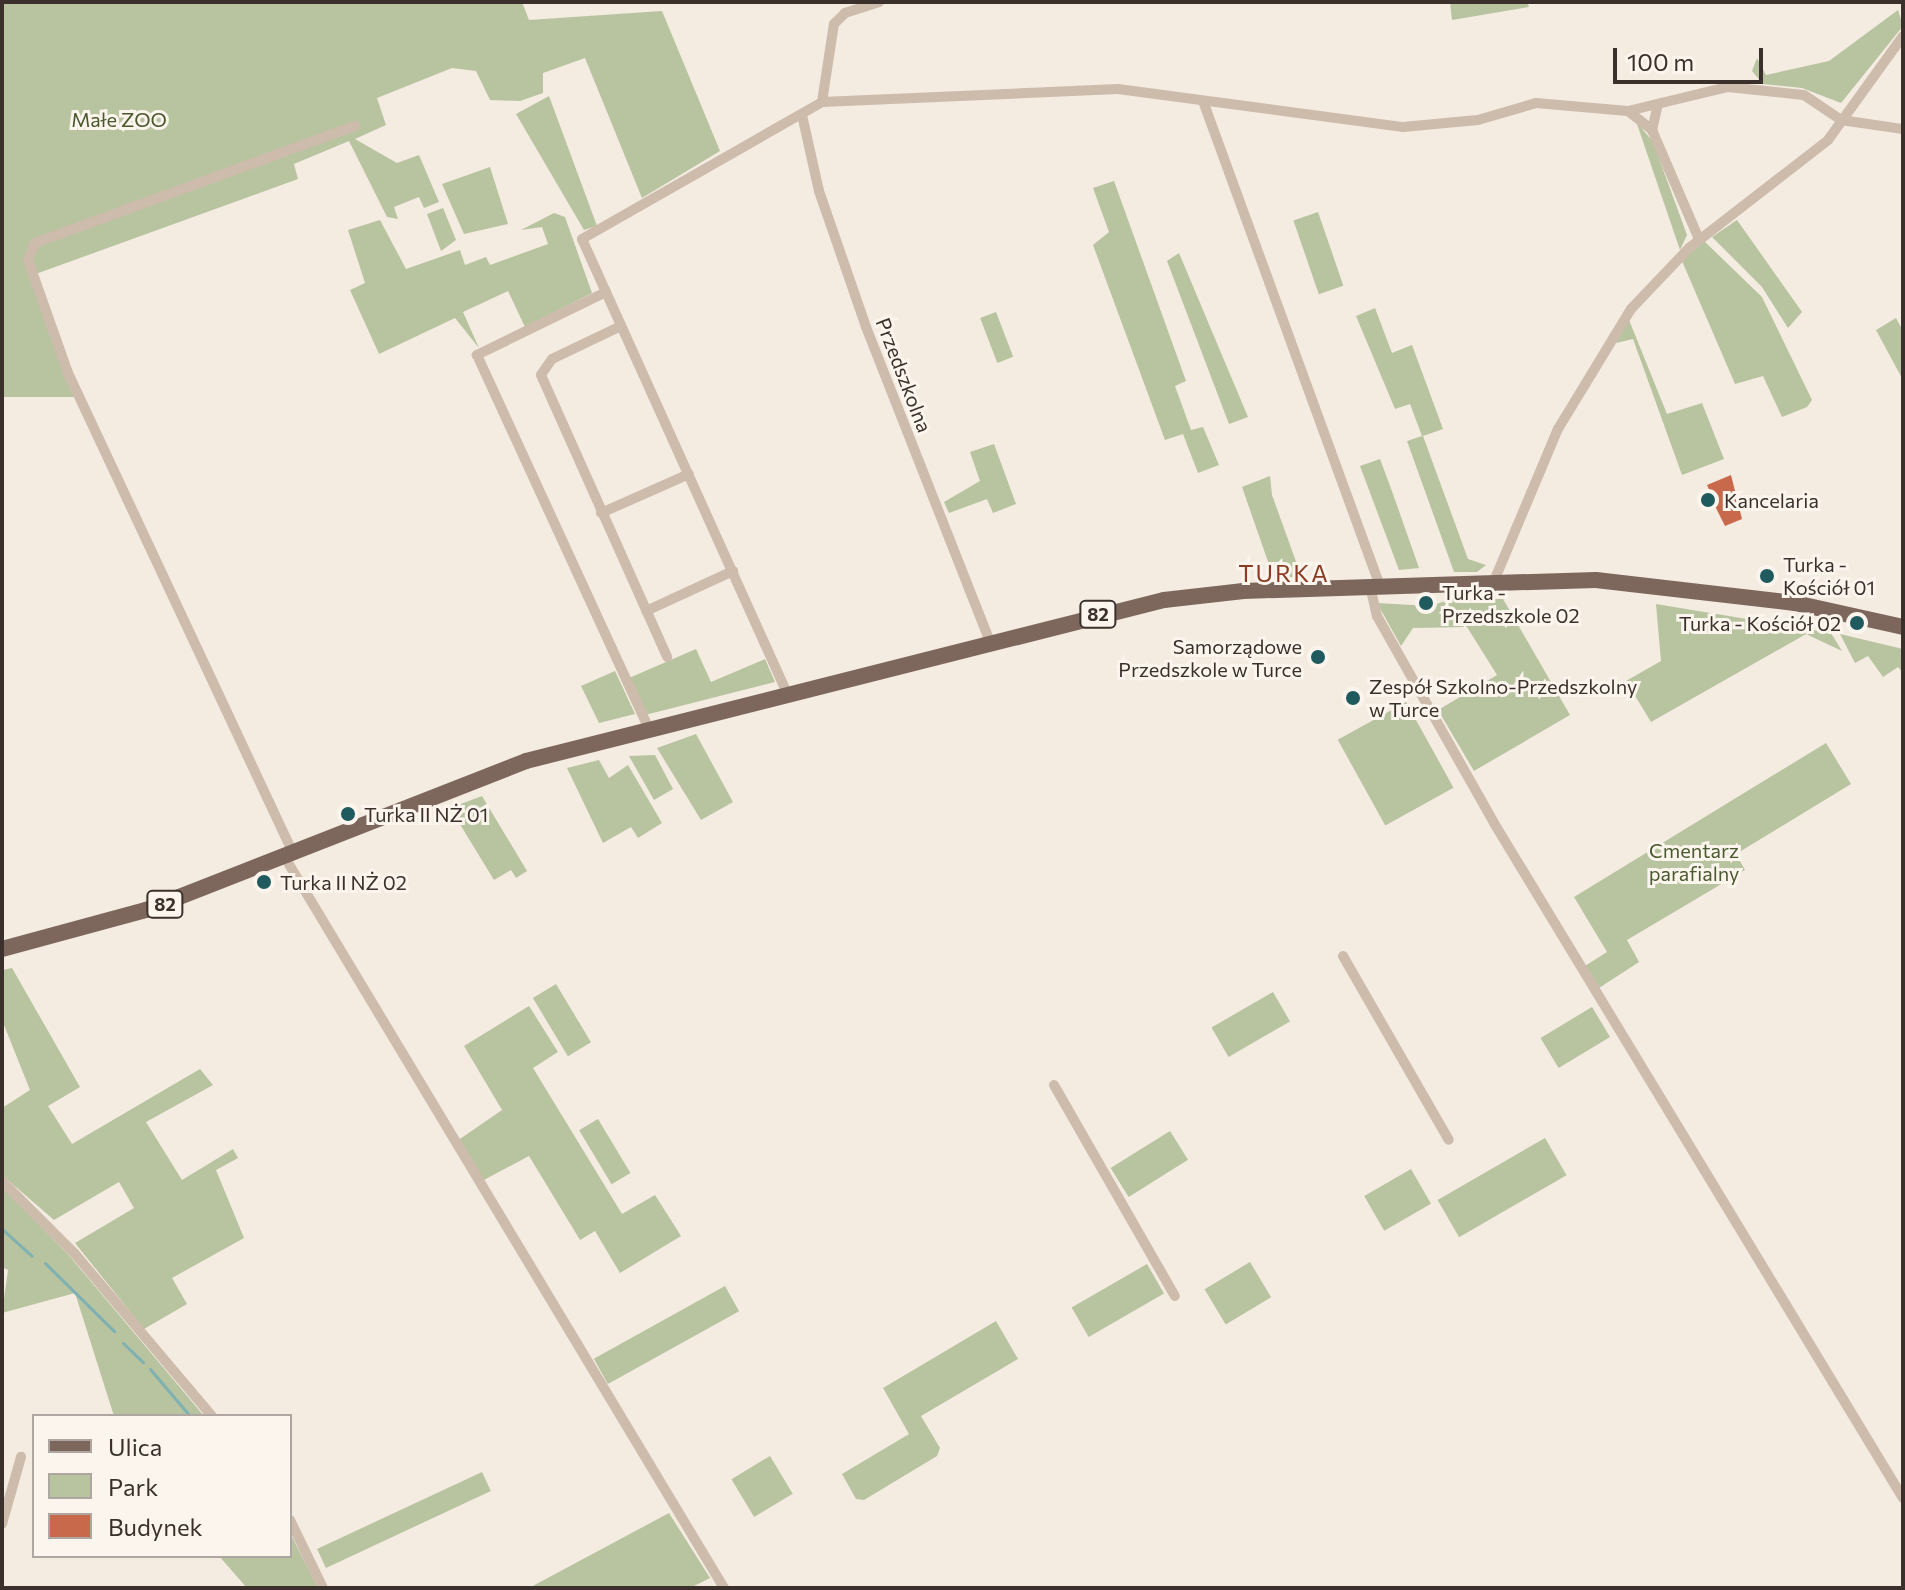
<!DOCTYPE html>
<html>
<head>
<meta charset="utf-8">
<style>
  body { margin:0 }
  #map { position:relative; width:1905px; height:1590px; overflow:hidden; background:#f4ebe1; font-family:Commissioner,sans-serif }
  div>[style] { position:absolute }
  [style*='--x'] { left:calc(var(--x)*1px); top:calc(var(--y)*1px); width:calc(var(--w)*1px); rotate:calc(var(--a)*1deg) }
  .green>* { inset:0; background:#b8c4a0; transform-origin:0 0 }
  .stream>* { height:3px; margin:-1.5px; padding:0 1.5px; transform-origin:1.5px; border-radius:1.5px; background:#7fb0b2 }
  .building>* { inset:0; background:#c8694b }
  .minor>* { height:10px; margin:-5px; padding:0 5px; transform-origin:5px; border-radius:5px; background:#cdbbac }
  .primary>* { height:16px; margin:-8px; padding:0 8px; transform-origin:8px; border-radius:8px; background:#7d675c }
  .dots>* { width:22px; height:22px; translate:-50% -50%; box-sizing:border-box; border:4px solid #fbf5ee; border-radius:50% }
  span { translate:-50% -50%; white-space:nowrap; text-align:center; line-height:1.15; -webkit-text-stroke:6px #fbf5ee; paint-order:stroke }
  .shield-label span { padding:2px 6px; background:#fbf5ee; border:2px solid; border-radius:6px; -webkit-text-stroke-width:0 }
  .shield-label { font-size:18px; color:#3b302b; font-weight:700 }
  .park-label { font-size:20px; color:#4a5a2e }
  .street-label { font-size:20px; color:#3b302b }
  .poi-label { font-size:20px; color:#3b302b }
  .left { translate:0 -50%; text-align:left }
  .right { translate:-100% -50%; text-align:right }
  .quarter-label { font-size:24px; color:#8c3b22; letter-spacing:2px }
  .frame { position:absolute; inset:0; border:4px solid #3b302b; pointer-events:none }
  .legend { position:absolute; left:32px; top:1414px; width:260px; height:144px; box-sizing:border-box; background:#fbf5ee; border:2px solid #aea6a0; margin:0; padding:10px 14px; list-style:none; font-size:24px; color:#3b302b }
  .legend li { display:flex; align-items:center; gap:16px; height:40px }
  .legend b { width:40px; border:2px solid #aea6a0 }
  .scale { position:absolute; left:1613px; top:48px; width:150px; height:36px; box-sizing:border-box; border:4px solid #3b302b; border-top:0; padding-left:10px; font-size:24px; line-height:28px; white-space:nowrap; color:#3b302b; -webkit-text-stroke:6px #fbf5ee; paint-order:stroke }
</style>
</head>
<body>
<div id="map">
  <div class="green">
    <i style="clip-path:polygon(2px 2px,522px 2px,529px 20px,662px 11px,720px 151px,642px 198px,585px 58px,543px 73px,543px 93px,520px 101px,490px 100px,476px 71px,452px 68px,377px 98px,386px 125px,355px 139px,397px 163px,419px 155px,439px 202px,424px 208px,419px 197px,394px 207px,398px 219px,387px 217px,349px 141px,294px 164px,298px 179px,33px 275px,80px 397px,2px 397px)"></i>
    <i style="clip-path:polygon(1450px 2px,1527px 2px,1529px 7px,1452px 20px)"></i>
    <i style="clip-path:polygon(1898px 10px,1903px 26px,1841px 103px,1802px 88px,1763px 84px,1752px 71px,1757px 58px,1766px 75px,1829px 61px)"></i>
    <i style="clip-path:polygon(549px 96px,597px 226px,584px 230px,516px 114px)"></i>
    <i style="clip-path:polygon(1636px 121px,1653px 142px,1687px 235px,1680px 250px)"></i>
    <i style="clip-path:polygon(490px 167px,508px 224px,464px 234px,442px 184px)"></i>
    <i style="clip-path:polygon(1114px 181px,1186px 381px,1175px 386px,1191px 430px,1203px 427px,1219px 465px,1198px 473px,1183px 434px,1165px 440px,1093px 245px,1109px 232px,1093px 188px)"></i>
    <i style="clip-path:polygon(443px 208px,456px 240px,441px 251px,427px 214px)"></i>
    <i style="left:1318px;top:212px;width:78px;height:26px;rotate:71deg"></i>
    <i style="clip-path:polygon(554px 213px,565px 217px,592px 293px,525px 327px,508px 291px,463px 312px,479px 348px,455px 318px,379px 354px,350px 290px,365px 283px,348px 230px,380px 220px,406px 269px,460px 250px,465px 265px,486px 257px,490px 265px,548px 244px,542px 227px,521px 230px)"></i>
    <i style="clip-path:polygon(1737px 220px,1802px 312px,1788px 328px,1762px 287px,1712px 237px)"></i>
    <i style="clip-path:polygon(1704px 241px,1762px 297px,1812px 400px,1807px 407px,1782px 417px,1763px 376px,1735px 384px,1682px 261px)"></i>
    <i style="clip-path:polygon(1179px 253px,1248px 417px,1229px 424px,1167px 261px)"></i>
    <i style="clip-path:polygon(1375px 308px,1392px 353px,1412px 345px,1443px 429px,1423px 436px,1468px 559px,1486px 565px,1477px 572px,1454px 572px,1407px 441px,1422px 436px,1410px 404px,1395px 409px,1356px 316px)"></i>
    <i style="left:996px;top:312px;width:48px;height:17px;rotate:69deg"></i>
    <i style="clip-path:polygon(1896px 318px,1903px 331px,1903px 380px,1876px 330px)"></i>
    <i style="clip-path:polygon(1629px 320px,1667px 414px,1702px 403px,1724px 459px,1682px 475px,1633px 339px,1616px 343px)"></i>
    <i style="clip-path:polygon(994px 444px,1016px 504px,993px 513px,987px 499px,949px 513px,944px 502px,980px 481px,970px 452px)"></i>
    <i style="clip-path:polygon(1380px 459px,1393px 494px,1419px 568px,1399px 570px,1360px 466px)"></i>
    <i style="clip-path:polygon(1270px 476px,1272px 495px,1302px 578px,1273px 576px,1242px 487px)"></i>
    <i style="clip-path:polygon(1452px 599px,1503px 599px,1570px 715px,1474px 771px,1438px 710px,1497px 675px,1467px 627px,1413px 628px,1401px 646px,1377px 603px,1430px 606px)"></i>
    <i style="clip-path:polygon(1656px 604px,1831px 633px,1842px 651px,1806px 634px,1651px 722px,1626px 681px,1661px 661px)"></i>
    <i style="clip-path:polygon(1840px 634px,1903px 649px,1903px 673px,1898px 667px,1883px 677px,1868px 656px,1855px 663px)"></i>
    <i style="clip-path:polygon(696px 649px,711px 682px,765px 659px,775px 682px,645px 715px,629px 678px)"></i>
    <i style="clip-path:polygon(615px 671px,635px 714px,599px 723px,581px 686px)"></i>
    <i style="left:1406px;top:702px;width:98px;height:78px;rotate:61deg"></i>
    <i style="clip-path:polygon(696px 734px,733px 802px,701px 820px,657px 748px)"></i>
    <i style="clip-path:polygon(1826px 743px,1851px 784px,1736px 854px,1745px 870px,1627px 940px,1639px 962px,1599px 988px,1585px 966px,1607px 952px,1574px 897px)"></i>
    <i style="clip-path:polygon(655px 755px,673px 789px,654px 800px,629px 756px)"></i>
    <i style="clip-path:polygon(599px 760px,609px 778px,628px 765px,662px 823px,638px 838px,631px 827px,603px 843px,567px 768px)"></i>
    <i style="clip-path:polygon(482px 796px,527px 871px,516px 878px,511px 870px,494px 880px,450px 808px)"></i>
    <i style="clip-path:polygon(12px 968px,80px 1087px,48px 1106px,72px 1144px,200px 1069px,213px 1085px,146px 1122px,182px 1180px,233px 1149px,238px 1158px,216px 1170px,244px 1238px,172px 1278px,187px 1304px,144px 1329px,75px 1243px,134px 1208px,119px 1182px,54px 1220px,2px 1175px,2px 1108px,30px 1090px,2px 1020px,2px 970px)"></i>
    <i style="left:556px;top:984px;width:68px;height:27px;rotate:59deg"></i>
    <i style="left:1273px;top:992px;width:34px;height:71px;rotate:60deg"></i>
    <i style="clip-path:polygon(529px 1006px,558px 1052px,533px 1068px,622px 1214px,655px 1195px,681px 1236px,620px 1273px,595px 1231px,580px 1240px,529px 1156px,482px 1181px,457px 1141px,502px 1110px,464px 1046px)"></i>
    <i style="left:1592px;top:1007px;width:35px;height:60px;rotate:59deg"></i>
    <i style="left:598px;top:1119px;width:63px;height:22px;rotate:59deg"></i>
    <i style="left:1170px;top:1131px;width:34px;height:70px;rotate:58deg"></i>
    <i style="left:1545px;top:1138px;width:43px;height:124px;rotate:60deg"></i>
    <i style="left:1411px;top:1169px;width:40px;height:54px;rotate:60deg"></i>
    <i style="clip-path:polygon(2px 1187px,67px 1253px,204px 1416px,114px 1416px,75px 1293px,2px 1313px,8px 1270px,2px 1267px)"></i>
    <i style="left:1250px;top:1262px;width:41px;height:53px;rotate:59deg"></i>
    <i style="left:1147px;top:1264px;width:34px;height:87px;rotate:60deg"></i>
    <i style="left:725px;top:1286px;width:29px;height:150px;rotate:61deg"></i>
    <i style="clip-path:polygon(996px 1321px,1018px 1359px,921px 1416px,940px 1448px,937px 1456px,864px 1500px,856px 1499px,842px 1474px,909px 1434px,883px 1388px)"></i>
    <i style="left:770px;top:1456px;width:44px;height:45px;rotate:59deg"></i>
    <i style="left:482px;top:1472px;width:21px;height:182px;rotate:65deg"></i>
    <i style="clip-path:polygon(669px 1513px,710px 1578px,690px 1588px,529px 1588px)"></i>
    <i style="clip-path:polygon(290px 1533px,318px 1588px,247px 1588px,219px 1556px,290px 1556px)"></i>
  </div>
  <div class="stream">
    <i style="--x:2;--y:1229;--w:40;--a:42"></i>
    <i style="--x:45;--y:1263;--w:97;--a:44.6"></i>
    <i style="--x:123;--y:1343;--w:28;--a:44"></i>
    <i style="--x:150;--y:1369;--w:62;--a:49.6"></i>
  </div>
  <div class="building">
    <i style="clip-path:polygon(1731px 475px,1742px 519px,1725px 526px,1713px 502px,1706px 505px,1702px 495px,1710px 492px,1707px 485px)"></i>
  </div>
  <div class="minor">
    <i style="--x:1203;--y:101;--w:516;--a:69.95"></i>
    <i style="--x:822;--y:102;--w:79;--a:-81.3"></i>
    <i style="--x:834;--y:24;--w:16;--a:-45"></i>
    <i style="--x:845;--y:13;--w:36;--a:-18"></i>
    <i style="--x:1658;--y:104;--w:27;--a:103"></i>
    <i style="--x:1652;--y:130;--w:119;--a:66.7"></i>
    <i style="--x:1628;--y:111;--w:31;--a:38"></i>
    <i style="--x:802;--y:115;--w:78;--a:77.4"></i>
    <i style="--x:819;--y:191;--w:144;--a:70.9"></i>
    <i style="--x:866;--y:327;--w:339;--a:68.5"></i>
    <i style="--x:606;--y:292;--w:144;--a:154"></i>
    <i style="--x:477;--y:355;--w:412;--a:65.3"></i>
    <i style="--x:621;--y:326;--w:76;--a:154.4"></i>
    <i style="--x:552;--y:359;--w:19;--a:125"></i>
    <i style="--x:541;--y:375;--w:309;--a:65.9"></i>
    <i style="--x:601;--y:513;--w:96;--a:-23.9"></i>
    <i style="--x:1494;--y:581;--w:165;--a:-67.2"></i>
    <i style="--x:1558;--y:429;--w:140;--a:-58.7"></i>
    <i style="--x:1631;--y:309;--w:84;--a:-46.4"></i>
    <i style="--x:1689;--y:248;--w:176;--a:-37.8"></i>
    <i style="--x:1828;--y:140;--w:128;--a:-54.2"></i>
    <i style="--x:1370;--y:586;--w:31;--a:77"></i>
    <i style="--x:1377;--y:616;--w:238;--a:60.5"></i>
    <i style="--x:1494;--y:823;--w:789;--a:58.79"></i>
    <i style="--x:646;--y:611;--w:96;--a:-24.7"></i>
    <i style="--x:787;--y:693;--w:498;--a:-114.3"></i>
    <i style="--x:582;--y:239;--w:276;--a:-29.7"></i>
    <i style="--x:822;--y:102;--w:296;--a:-2.5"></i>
    <i style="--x:1118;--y:89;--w:288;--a:7.6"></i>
    <i style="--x:1403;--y:127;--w:75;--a:-5.3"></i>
    <i style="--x:1478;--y:120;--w:60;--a:-16.3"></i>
    <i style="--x:1536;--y:103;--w:92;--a:5"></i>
    <i style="--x:1628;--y:111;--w:103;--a:-13.5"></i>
    <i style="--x:1728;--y:87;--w:76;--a:6"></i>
    <i style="--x:1804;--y:95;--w:45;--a:34"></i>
    <i style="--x:1841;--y:120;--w:63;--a:8.3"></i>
    <i style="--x:293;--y:853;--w:530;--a:-115.11"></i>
    <i style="--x:68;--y:373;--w:120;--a:-109.5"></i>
    <i style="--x:28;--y:260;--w:18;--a:-68"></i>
    <i style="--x:35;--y:243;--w:341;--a:-20.1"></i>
    <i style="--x:284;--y:856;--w:854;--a:58.99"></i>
    <i style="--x:1343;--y:956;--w:212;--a:60.1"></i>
    <i style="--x:1054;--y:1085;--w:243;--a:60.2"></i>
    <i style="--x:2;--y:1181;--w:103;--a:45"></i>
    <i style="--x:75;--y:1254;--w:212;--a:49.8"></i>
    <i style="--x:290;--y:1520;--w:76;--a:64.1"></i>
    <i style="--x:2;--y:1524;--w:70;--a:-74.2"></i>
  </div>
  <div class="primary">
    <i style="--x:2;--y:949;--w:149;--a:-15.2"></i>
    <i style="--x:146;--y:910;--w:408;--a:-21.4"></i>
    <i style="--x:526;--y:761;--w:658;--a:-14.16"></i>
    <i style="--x:1164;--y:600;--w:80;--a:-6.5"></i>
    <i style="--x:1243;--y:591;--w:353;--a:-1.8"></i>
    <i style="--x:1596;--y:580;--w:200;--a:6.6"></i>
    <i style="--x:1795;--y:603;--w:111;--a:12.5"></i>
  </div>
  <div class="dots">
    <i style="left:1708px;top:500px;background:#1f5a5e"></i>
    <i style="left:1767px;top:576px;background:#1f5a5e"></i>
    <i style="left:1426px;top:603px;background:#1f5a5e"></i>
    <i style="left:1857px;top:623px;background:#1f5a5e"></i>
    <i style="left:1318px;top:657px;background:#1f5a5e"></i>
    <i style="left:1353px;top:698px;background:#1f5a5e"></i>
    <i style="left:348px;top:814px;background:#1f5a5e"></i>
    <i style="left:264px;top:882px;background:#1f5a5e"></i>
  </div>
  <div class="shield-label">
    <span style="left:1098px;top:614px">82</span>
    <span style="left:165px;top:904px">82</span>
  </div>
  <div class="park-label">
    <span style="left:119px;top:119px">Małe ZOO</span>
    <span style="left:1694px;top:862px">Cmentarz<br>parafialny</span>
  </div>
  <div class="street-label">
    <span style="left:904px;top:375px;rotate:69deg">Przedszkolna</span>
  </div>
  <div class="poi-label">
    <span class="left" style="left:1724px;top:500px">Kancelaria</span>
    <span class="left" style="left:1783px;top:576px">Turka -<br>Kościół 01</span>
    <span class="left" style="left:1442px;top:604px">Turka -<br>Przedszkole 02</span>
    <span class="right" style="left:1841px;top:623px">Turka - Kościół 02</span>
    <span class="right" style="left:1302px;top:658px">Samorządowe<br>Przedszkole w Turce</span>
    <span class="left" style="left:1369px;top:698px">Zespół Szkolno-Przedszkolny<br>w Turce</span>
    <span class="left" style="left:364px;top:814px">Turka II NŻ 01</span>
    <span class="left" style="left:280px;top:882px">Turka II NŻ 02</span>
  </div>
  <div class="quarter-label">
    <span style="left:1284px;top:573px">TURKA</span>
  </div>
  <div class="frame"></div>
  <ul class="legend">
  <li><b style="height:10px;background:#7d675c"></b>Ulica</li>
  <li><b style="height:22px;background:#b8c4a0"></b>Park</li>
  <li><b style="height:22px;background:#c8694b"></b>Budynek</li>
  </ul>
  <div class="scale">100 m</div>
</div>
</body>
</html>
